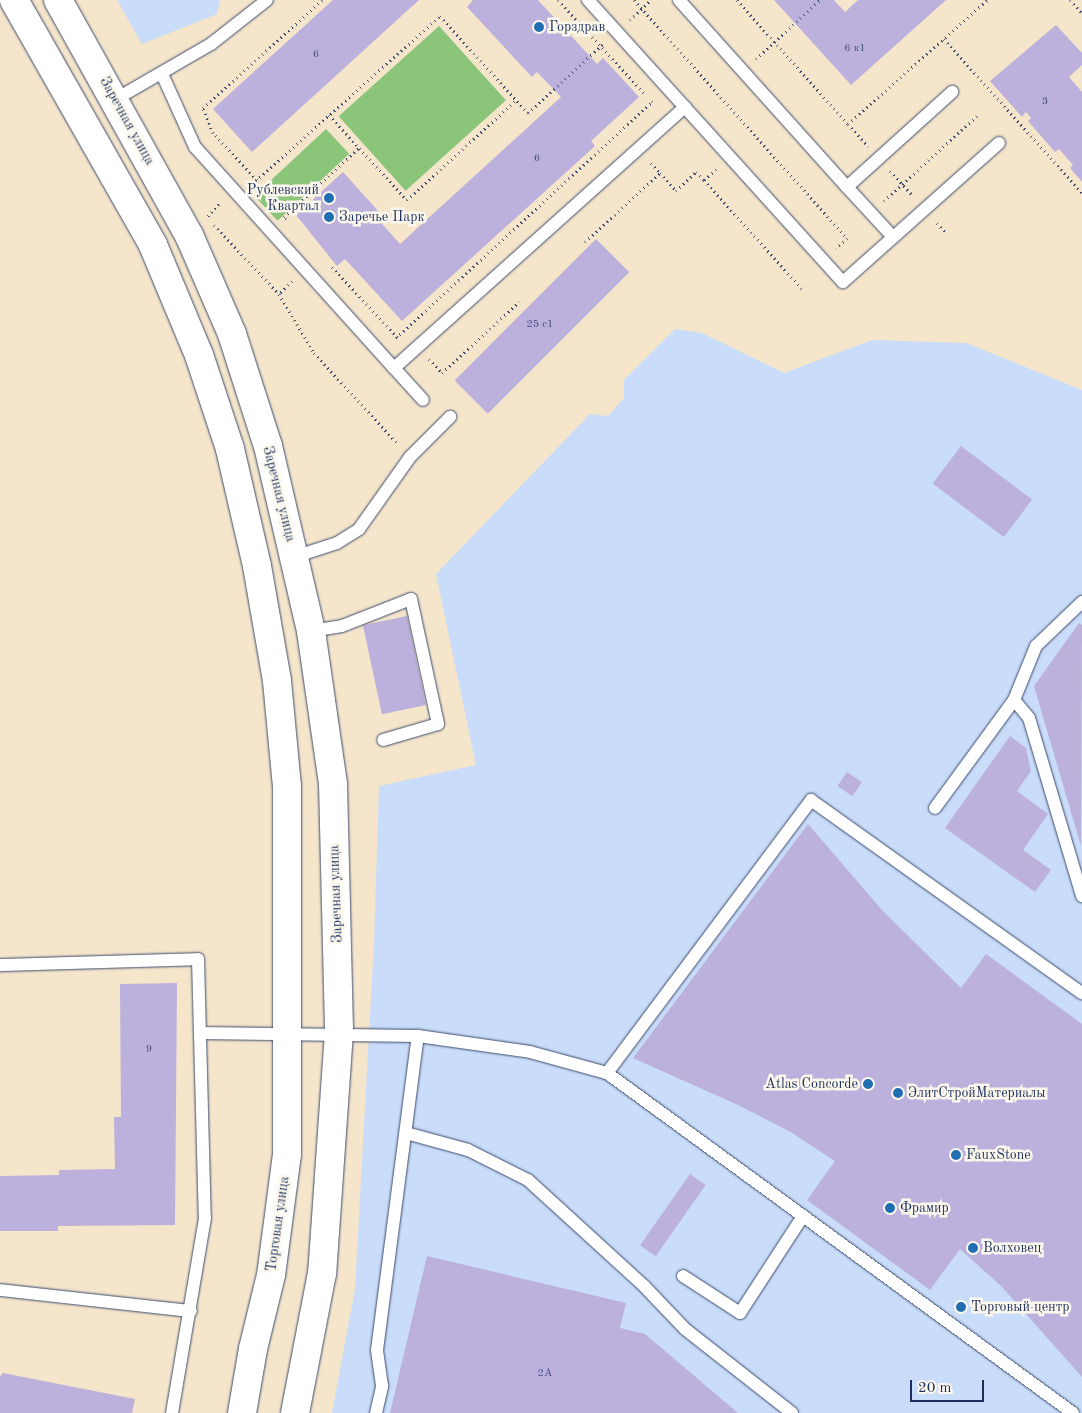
<!DOCTYPE html>
<html>
<head>
<meta charset="utf-8">
<style>
  body { margin:0 }
  #map { position:relative; width:1082px; height:1413px; overflow:hidden; background:#f4e5cb; font-family:"Old Standard TT",serif }
  div>[style] { position:absolute }
  [style*='--x'] { left:calc(var(--x)*1px); top:calc(var(--y)*1px); width:calc(var(--w)*1px); rotate:calc(var(--a)*1deg) }
  .built>* { inset:0; background:#c9dcf9 }
  .green>* { inset:0; background:#8ac57a; transform-origin:0 0 }
  .building>* { inset:0; background:#bcb0dc; transform-origin:0 0 }
  .path>* { height:3px; margin-top:-1.5px; transform-origin:0; background:repeating-linear-gradient(90deg,#3c4a6e 0 1px,transparent 0 5px) }
  .roads { filter:drop-shadow(0 0 1px #3c4a6e) drop-shadow(0 0 1px #3c4a6e) }
  .service>* { height:12px; margin:-6px; padding:0 6px; transform-origin:6px; border-radius:6px; background:#fff }
  .tertiary>* { height:28px; margin:-14px; padding:0 14px; transform-origin:14px; border-radius:14px; background:#fff }
  .dots>* { width:14px; height:14px; translate:-50% -50%; box-sizing:border-box; border:2px solid #fbf7ec; border-radius:50% }
  span { translate:-50% -50%; white-space:nowrap; text-align:center; line-height:1.15; -webkit-text-stroke:5px #fbf7ec; paint-order:stroke }
  .number-label { font-size:11px; color:#434f7e }
  .number-label span { -webkit-text-stroke-width:0 }
  .poi-label { font-size:14px; color:#1b2f5e }
  .left { translate:0 -50%; text-align:left }
  .right { translate:-100% -50%; text-align:right }
  .street-label { font-size:14px; color:#1b2f5e }
  .scale { position:absolute; left:910px; top:1380px; width:74px; height:22px; box-sizing:border-box; border:2px solid #1b2f5e; border-top:0; padding-left:6px; font-size:15px; line-height:18px; white-space:nowrap; color:#1b2f5e; -webkit-text-stroke:4px #fbf7ec; paint-order:stroke }
</style>
</head>
<body>
<div id="map">
  <div class="built">
    <i style="clip-path:polygon(117px 0,220px 0,217px 14px,142px 44px)"></i>
    <i style="clip-path:polygon(675px 329px,702px 333px,784px 373px,872px 340px,966px 343px,1082px 390px,1082px 1413px,332px 1413px,355px 1289px,374px 943px,379px 786px,476px 765px,436px 574px,590px 414px,608px 416px,624px 398px,624px 380px)"></i>
  </div>
  <div class="green">
    <i style="left:439px;top:26px;width:100px;height:135px;rotate:48deg"></i>
    <i style="left:326px;top:129px;width:34px;height:98px;rotate:47deg"></i>
  </div>
  <div class="building">
    <i style="clip-path:polygon(333px 0,419px 0,252px 152px,213px 109px)"></i>
    <i style="clip-path:polygon(473px 0,538px 0,597px 64px,603px 58px,639px 97px,591px 141px,595px 146px,402px 321px,345px 259px,337px 266px,296px 215px,343px 172px,380px 213px,376px 217px,400px 244px,561px 97px,537px 72px,532px 77px,467px 7px)"></i>
    <i style="clip-path:polygon(774px 0,834px 0,845px 12px,858px 0,946px 0,851px 85px)"></i>
    <i style="clip-path:polygon(1056px 25px,1082px 53px,1082px 65px,1069px 77px,1082px 92px,1082px 182px,1070px 168px,1073px 165px,1059px 149px,1055px 152px,1028px 121px,1031px 118px,1026px 112px,1022px 117px,990px 81px)"></i>
    <i style="left:596px;top:239px;width:47px;height:200px;rotate:45deg"></i>
    <i style="left:961px;top:446px;width:89px;height:47px;rotate:37deg"></i>
    <i style="left:407px;top:616px;width:91px;height:45px;rotate:78deg"></i>
    <i style="clip-path:polygon(1079px 623px,1082px 625px,1081px 846px,1034px 686px)"></i>
    <i style="clip-path:polygon(1010px 736px,1026px 748px,1031px 771px,1017px 791px,1048px 814px,1023px 850px,1051px 870px,1035px 892px,945px 828px)"></i>
    <i style="left:847px;top:772px;width:18px;height:17px;rotate:34deg"></i>
    <i style="clip-path:polygon(808px 824px,882px 910px,961px 988px,986px 954px,1082px 1024px,1082px 1377px,1001px 1286px,960px 1249px,930px 1290px,807px 1200px,835px 1161px,789px 1131px,738px 1105px,633px 1058px)"></i>
    <i style="clip-path:polygon(177px 983px,175px 1225px,58px 1226px,58px 1231px,0 1231px,0 1176px,59px 1175px,59px 1170px,115px 1169px,114px 1117px,121px 1117px,120px 984px)"></i>
    <i style="left:690px;top:1174px;width:19px;height:87px;rotate:35deg"></i>
    <i style="clip-path:polygon(427px 1256px,626px 1303px,620px 1328px,645px 1334px,738px 1413px,390px 1413px)"></i>
    <i style="clip-path:polygon(3px 1373px,135px 1399px,132px 1413px,0 1413px,0 1376px)"></i>
  </div>
  <div class="path">
    <i style="--x:558;--y:0;--w:129;--a:47.2"></i>
    <i style="--x:634;--y:0;--w:319;--a:48.2"></i>
    <i style="--x:847;--y:238;--w:15;--a:138"></i>
    <i style="--x:737;--y:0;--w:166;--a:48.2"></i>
    <i style="--x:848;--y:124;--w:186;--a:-41.7"></i>
    <i style="--x:1070;--y:0;--w:18;--a:47"></i>
    <i style="--x:630;--y:20;--w:29;--a:-44"></i>
    <i style="--x:944;--y:39;--w:207;--a:48.1"></i>
    <i style="--x:756;--y:59;--w:87;--a:-42.7"></i>
    <i style="--x:329;--y:115;--w:115;--a:47.5"></i>
    <i style="--x:407;--y:200;--w:148;--a:-42.5"></i>
    <i style="--x:848;--y:124;--w:30;--a:48"></i>
    <i style="--x:651;--y:163;--w:13;--a:48"></i>
    <i style="--x:716;--y:169;--w:16;--a:137"></i>
    <i style="--x:704;--y:180;--w:149;--a:48"></i>
    <i style="--x:890;--y:171;--w:34;--a:47"></i>
    <i style="--x:257;--y:180;--w:64;--a:-133.1"></i>
    <i style="--x:213;--y:133;--w:27;--a:-112"></i>
    <i style="--x:203;--y:108;--w:161;--a:-42.2"></i>
    <i style="--x:252;--y:184;--w:252;--a:-41.8"></i>
    <i style="--x:440;--y:16;--w:131;--a:47.8"></i>
    <i style="--x:528;--y:113;--w:102;--a:-42.6"></i>
    <i style="--x:884;--y:201;--w:129;--a:-42.5"></i>
    <i style="--x:208;--y:216;--w:18;--a:-49"></i>
    <i style="--x:286;--y:219;--w:3;--a:-135"></i>
    <i style="--x:284;--y:217;--w:102;--a:-42.6"></i>
    <i style="--x:937;--y:223;--w:13;--a:48"></i>
    <i style="--x:214;--y:225;--w:95;--a:46.7"></i>
    <i style="--x:585;--y:242;--w:102;--a:-42.6"></i>
    <i style="--x:660;--y:173;--w:24;--a:48"></i>
    <i style="--x:676;--y:191;--w:28;--a:-44"></i>
    <i style="--x:696;--y:172;--w:11;--a:45"></i>
    <i style="--x:332;--y:267;--w:96;--a:47.1"></i>
    <i style="--x:292;--y:281;--w:18;--a:135"></i>
    <i style="--x:279;--y:294;--w:69;--a:59.3"></i>
    <i style="--x:314;--y:353;--w:124;--a:47.3"></i>
    <i style="--x:396;--y:338;--w:348;--a:-42.7"></i>
    <i style="--x:652;--y:102;--w:3;--a:-135"></i>
    <i style="--x:429;--y:359;--w:19;--a:47"></i>
    <i style="--x:442;--y:373;--w:105;--a:-42.7"></i>
  </div>
  <div class="roads">
    <div class="service">
      <i style="--x:588;--y:0;--w:380;--a:47.9"></i>
      <i style="--x:843;--y:282;--w:209;--a:-41.7"></i>
      <i style="--x:679;--y:0;--w:251;--a:48.1"></i>
      <i style="--x:847;--y:187;--w:142;--a:-42.1"></i>
      <i style="--x:162;--y:74;--w:80;--a:65.7"></i>
      <i style="--x:195;--y:147;--w:297;--a:48"></i>
      <i style="--x:394;--y:368;--w:391;--a:-41.9"></i>
      <i style="--x:116;--y:99;--w:110;--a:-30.1"></i>
      <i style="--x:211;--y:44;--w:71;--a:-38.2"></i>
      <i style="--x:847;--y:187;--w:68;--a:47.4"></i>
      <i style="--x:394;--y:368;--w:43;--a:47.8"></i>
      <i style="--x:294;--y:557;--w:45;--a:-18"></i>
      <i style="--x:337;--y:543;--w:26;--a:-32"></i>
      <i style="--x:359;--y:529;--w:88;--a:-54.7"></i>
      <i style="--x:410;--y:457;--w:57;--a:-45"></i>
      <i style="--x:311;--y:631;--w:31;--a:-9"></i>
      <i style="--x:342;--y:626;--w:74;--a:-21.4"></i>
      <i style="--x:411;--y:599;--w:128;--a:77.8"></i>
      <i style="--x:438;--y:724;--w:57;--a:163.8"></i>
      <i style="--x:1014;--y:700;--w:23;--a:50"></i>
      <i style="--x:1029;--y:718;--w:186;--a:73.4"></i>
      <i style="--x:935;--y:808;--w:134;--a:-53.8"></i>
      <i style="--x:1014;--y:700;--w:58;--a:-67.8"></i>
      <i style="--x:1036;--y:646;--w:64;--a:-43.7"></i>
      <i style="--x:0;--y:965;--w:198;--a:-1.7"></i>
      <i style="--x:198;--y:959;--w:259;--a:88.5"></i>
      <i style="--x:205;--y:1218;--w:198;--a:99.6"></i>
      <i style="--x:200;--y:1033;--w:218;--a:0.8"></i>
      <i style="--x:418;--y:1036;--w:113;--a:8.1"></i>
      <i style="--x:530;--y:1052;--w:80;--a:15.3"></i>
      <i style="--x:607;--y:1073;--w:577;--a:36.12"></i>
      <i style="--x:607;--y:1073;--w:341;--a:-53.2"></i>
      <i style="--x:811;--y:800;--w:333;--a:35.5"></i>
      <i style="--x:406;--y:1133;--w:64;--a:15.3"></i>
      <i style="--x:468;--y:1150;--w:67;--a:26.6"></i>
      <i style="--x:528;--y:1180;--w:157;--a:42.4"></i>
      <i style="--x:644;--y:1286;--w:59;--a:46.4"></i>
      <i style="--x:685;--y:1329;--w:136;--a:38.1"></i>
      <i style="--x:683;--y:1276;--w:68;--a:33"></i>
      <i style="--x:740;--y:1313;--w:116;--a:-57"></i>
      <i style="--x:0;--y:1290;--w:192;--a:6.3"></i>
      <i style="--x:376;--y:1413;--w:28;--a:-77"></i>
      <i style="--x:382;--y:1386;--w:36;--a:-98"></i>
      <i style="--x:377;--y:1350;--w:317;--a:-82.6"></i>
    </div>
    <div class="tertiary">
      <i style="--x:14;--y:0;--w:282;--a:60.4"></i>
      <i style="--x:153;--y:245;--w:119;--a:67.3"></i>
      <i style="--x:199;--y:355;--w:99;--a:71.7"></i>
      <i style="--x:230;--y:449;--w:120;--a:77"></i>
      <i style="--x:257;--y:566;--w:117;--a:80.1"></i>
      <i style="--x:277;--y:681;--w:106;--a:84.6"></i>
      <i style="--x:287;--y:787;--w:367;--a:90"></i>
      <i style="--x:287;--y:1154;--w:122;--a:97.5"></i>
      <i style="--x:271;--y:1275;--w:76;--a:103.7"></i>
      <i style="--x:253;--y:1349;--w:65;--a:99.8"></i>
      <i style="--x:58;--y:0;--w:269;--a:60.9"></i>
      <i style="--x:189;--y:235;--w:108;--a:66.5"></i>
      <i style="--x:232;--y:334;--w:118;--a:72.2"></i>
      <i style="--x:268;--y:446;--w:190;--a:76.9"></i>
      <i style="--x:311;--y:631;--w:155;--a:81.8"></i>
      <i style="--x:333;--y:784;--w:248;--a:88.6"></i>
      <i style="--x:339;--y:1032;--w:242;--a:94"></i>
      <i style="--x:322;--y:1273;--w:143;--a:100.9"></i>
    </div>
  </div>
  <div class="dots">
    <i style="left:539px;top:27px;background:#1f6fb2"></i>
    <i style="left:329px;top:198px;background:#1f6fb2"></i>
    <i style="left:329px;top:217px;background:#1f6fb2"></i>
    <i style="left:868px;top:1084px;background:#1f6fb2"></i>
    <i style="left:898px;top:1093px;background:#1f6fb2"></i>
    <i style="left:956px;top:1155px;background:#1f6fb2"></i>
    <i style="left:890px;top:1208px;background:#1f6fb2"></i>
    <i style="left:973px;top:1248px;background:#1f6fb2"></i>
    <i style="left:961px;top:1307px;background:#1f6fb2"></i>
  </div>
  <div class="number-label">
    <span style="left:855px;top:49px">6 к1</span>
    <span style="left:316px;top:55px">6</span>
    <span style="left:1045px;top:102px">3</span>
    <span style="left:537px;top:159px">6</span>
    <span style="left:540px;top:325px">25 с1</span>
    <span style="left:149px;top:1050px">9</span>
    <span style="left:545px;top:1374px">2А</span>
  </div>
  <div class="poi-label">
    <span class="left" style="left:549px;top:27px">Горздрав</span>
    <span class="right" style="left:319px;top:198px">Рублевский<br>Квартал</span>
    <span class="left" style="left:339px;top:217px">Заречье Парк</span>
    <span class="right" style="left:858px;top:1084px">Atlas Concorde</span>
    <span class="left" style="left:908px;top:1093px">ЭлитСтройМатериалы</span>
    <span class="left" style="left:966px;top:1155px">FauxStone</span>
    <span class="left" style="left:900px;top:1208px">Фрамир</span>
    <span class="left" style="left:983px;top:1248px">Волховец</span>
    <span class="left" style="left:971px;top:1307px">Торговый центр</span>
  </div>
  <div class="street-label">
    <span style="left:127px;top:121px;rotate:61deg">Заречная улица</span>
    <span style="left:279px;top:494px;rotate:76deg">Заречная улица</span>
    <span style="left:336px;top:894px;rotate:-92deg">Заречная улица</span>
    <span style="left:278px;top:1224px;rotate:-82deg">Торговая улица</span>
  </div>
  <div class="scale">20 m</div>
</div>
</body>
</html>
